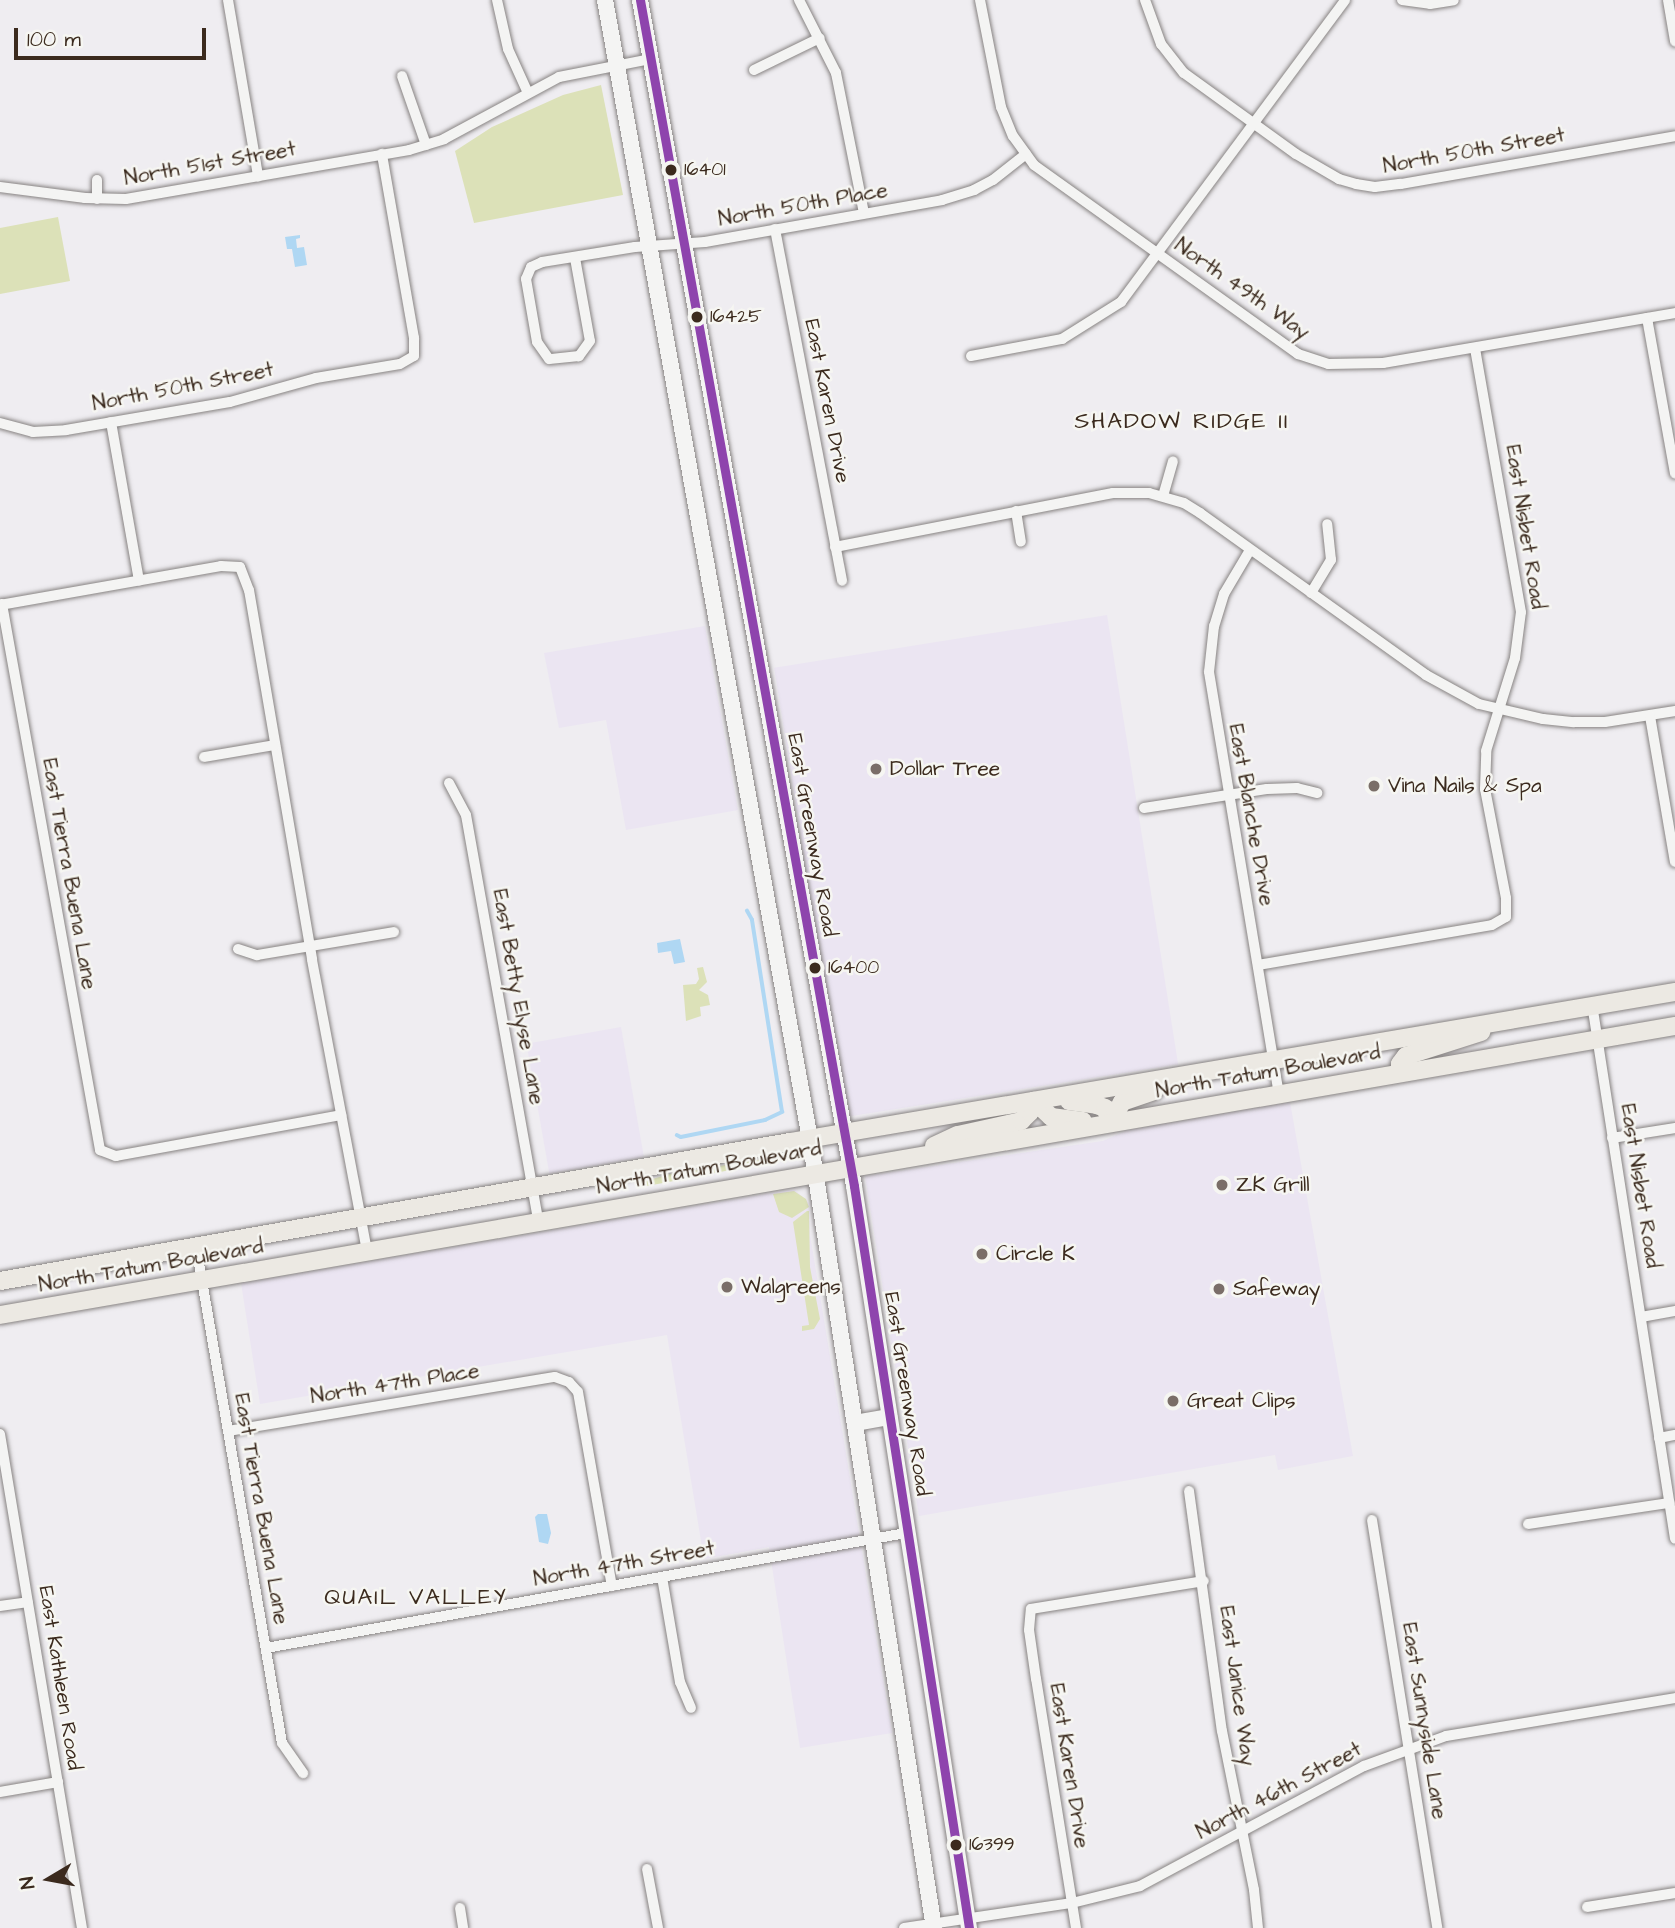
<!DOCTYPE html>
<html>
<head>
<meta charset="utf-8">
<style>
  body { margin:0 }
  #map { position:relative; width:1675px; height:1928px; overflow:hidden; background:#efedf1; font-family:"Architects Daughter",sans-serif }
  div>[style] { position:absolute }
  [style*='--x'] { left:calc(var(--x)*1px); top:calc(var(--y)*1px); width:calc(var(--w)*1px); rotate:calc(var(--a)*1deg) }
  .built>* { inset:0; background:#ebe5f2; transform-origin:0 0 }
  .green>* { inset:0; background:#dce1b8 }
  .water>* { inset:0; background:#afd7f3 }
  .stream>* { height:3.5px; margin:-1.75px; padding:0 1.75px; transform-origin:1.75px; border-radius:1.75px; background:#afd7f3 }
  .roads { filter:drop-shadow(0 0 2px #878382) drop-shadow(0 0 2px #878382) }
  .minor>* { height:10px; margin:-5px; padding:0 5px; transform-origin:5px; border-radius:5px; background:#f4f4f3 }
  .secondary>* { height:16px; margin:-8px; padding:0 8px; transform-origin:8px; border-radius:8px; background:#f4f4f3 }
  .primary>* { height:18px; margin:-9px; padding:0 9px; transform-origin:9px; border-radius:9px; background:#ece9e3 }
  .bus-1>* { height:9px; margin:-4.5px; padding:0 4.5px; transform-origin:4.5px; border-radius:4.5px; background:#8e44ad }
  .dots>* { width:19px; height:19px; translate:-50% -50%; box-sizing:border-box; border:4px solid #f6f6f2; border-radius:50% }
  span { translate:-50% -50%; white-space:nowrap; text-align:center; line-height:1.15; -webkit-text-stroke:5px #f6f6f2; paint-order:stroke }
  .bus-label { font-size:19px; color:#3b2a1e }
  .left { translate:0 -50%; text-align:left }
  .street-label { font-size:21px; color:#3b2a1e }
  .poi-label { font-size:21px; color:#3b2a1e }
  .neighbourhood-label { font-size:23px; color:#3b2a1e; letter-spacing:2px }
  .north { position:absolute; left:14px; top:1844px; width:70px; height:70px; -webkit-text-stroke:5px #f6f6f2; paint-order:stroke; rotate:260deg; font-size:19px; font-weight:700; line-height:28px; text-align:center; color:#3b2a1e }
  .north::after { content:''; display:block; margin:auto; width:24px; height:32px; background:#3b2a1e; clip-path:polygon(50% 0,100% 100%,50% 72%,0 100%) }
  .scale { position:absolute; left:14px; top:28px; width:192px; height:32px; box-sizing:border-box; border:4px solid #3b2a1e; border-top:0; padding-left:9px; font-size:21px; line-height:24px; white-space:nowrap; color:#3b2a1e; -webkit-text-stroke:5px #f6f6f2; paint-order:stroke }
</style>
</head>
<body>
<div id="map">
  <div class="built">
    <i style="left:1107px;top:615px;width:455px;height:337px;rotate:81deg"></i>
    <i style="clip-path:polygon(705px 626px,738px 810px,626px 830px,606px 720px,559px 728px,544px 653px)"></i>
    <i style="left:621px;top:1027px;width:132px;height:96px;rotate:80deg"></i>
    <i style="clip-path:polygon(1290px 1102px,1353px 1456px,1278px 1470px,1275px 1455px,919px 1516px,865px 1176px,1103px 1141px,1127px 1130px)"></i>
    <i style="clip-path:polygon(789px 1190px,795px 1190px,809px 1203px,810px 1235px,892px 1733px,800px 1748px,769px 1547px,704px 1559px,667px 1335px,260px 1404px,241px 1283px)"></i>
  </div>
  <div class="green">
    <i style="clip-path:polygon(601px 85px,623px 195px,474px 223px,455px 151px,492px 127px,563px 95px)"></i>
    <i style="clip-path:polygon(58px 217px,70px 281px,0 294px,0 228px)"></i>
    <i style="clip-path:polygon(703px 967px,707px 982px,699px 990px,708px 995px,710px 1005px,700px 1007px,701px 1016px,686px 1021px,683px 985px,696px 984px,699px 979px,697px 968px)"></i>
    <i style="clip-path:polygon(782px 1156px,783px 1159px,761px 1164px,679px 1180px,647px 1186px,646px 1181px,669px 1174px)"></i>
    <i style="clip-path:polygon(794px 1191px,806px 1199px,809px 1207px,792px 1218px,779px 1212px,773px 1194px)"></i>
    <i style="clip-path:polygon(807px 1211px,809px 1211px,810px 1267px,820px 1319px,814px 1329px,802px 1331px,802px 1326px,809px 1325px,793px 1222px)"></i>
  </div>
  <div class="water">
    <i style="clip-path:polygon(300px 235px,300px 238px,296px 239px,297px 248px,304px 247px,307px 265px,295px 267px,292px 249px,287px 249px,285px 237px)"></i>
    <i style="clip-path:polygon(680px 939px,685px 962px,674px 964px,671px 951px,658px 953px,657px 943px)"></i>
    <i style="clip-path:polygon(538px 1514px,547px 1514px,551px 1533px,548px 1544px,539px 1542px,535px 1517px)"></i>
  </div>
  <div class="stream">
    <i style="--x:677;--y:1135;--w:4;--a:27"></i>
    <i style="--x:681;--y:1137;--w:86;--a:-11.4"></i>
    <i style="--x:765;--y:1120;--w:19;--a:-25"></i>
    <i style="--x:782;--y:1112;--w:194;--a:-98.9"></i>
    <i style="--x:752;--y:920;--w:10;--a:-119"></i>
  </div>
  <div class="roads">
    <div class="minor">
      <i style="--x:228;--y:0;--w:179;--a:80.3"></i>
      <i style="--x:497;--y:0;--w:50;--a:77.3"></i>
      <i style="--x:508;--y:49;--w:48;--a:65.6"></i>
      <i style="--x:799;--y:0;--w:82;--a:63.1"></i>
      <i style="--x:836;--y:73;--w:143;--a:78.7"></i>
      <i style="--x:980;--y:0;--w:109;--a:78.9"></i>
      <i style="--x:1001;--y:107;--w:31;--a:68"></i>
      <i style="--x:1013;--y:136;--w:36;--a:54"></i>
      <i style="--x:1034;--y:165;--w:325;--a:35.6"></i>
      <i style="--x:1298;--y:354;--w:32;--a:18"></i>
      <i style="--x:1328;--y:364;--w:55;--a:-1"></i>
      <i style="--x:1383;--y:363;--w:296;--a:-9.7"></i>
      <i style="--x:1145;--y:0;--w:47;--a:70"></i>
      <i style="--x:1161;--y:44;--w:37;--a:52"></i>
      <i style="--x:1184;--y:73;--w:138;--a:35.9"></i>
      <i style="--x:1296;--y:154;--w:50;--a:30.2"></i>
      <i style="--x:1339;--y:179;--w:18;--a:16"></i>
      <i style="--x:1356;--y:184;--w:19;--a:9"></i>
      <i style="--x:1375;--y:187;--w:26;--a:-7"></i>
      <i style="--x:1401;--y:184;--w:278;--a:-9.9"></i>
      <i style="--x:1402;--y:0;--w:28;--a:8"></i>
      <i style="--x:1430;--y:4;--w:24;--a:-9"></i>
      <i style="--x:1668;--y:0;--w:42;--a:80.3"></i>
      <i style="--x:754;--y:70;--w:73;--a:-25.9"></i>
      <i style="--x:402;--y:76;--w:73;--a:70.8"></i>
      <i style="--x:0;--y:187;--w:86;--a:7.4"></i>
      <i style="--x:85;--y:198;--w:41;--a:1.4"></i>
      <i style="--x:126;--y:199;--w:287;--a:-9.8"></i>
      <i style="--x:409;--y:150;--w:37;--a:-17"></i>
      <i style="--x:444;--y:139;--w:131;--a:-28.3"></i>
      <i style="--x:559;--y:77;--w:94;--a:-11.1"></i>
      <i style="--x:97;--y:199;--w:19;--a:-90"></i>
      <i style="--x:775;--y:229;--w:358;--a:79.2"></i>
      <i style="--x:575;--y:258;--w:84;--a:79.8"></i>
      <i style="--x:590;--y:341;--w:19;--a:126"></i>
      <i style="--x:579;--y:356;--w:30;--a:174"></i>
      <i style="--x:549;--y:359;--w:21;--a:-125"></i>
      <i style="--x:537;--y:342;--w:64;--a:-99.9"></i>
      <i style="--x:526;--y:279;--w:13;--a:-67"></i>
      <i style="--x:531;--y:267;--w:12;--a:-24"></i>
      <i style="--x:542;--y:262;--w:94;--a:-9.2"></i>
      <i style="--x:635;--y:247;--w:70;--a:-4.1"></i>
      <i style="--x:705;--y:242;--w:241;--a:-10"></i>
      <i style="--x:942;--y:200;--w:34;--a:-17"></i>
      <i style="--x:974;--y:190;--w:21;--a:-28"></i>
      <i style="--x:993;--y:180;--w:42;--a:-38.2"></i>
      <i style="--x:1647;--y:318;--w:158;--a:79.8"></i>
      <i style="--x:971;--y:356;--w:93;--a:-10.6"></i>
      <i style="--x:1062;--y:339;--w:70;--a:-32.1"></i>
      <i style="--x:1121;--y:302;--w:376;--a:-53.4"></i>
      <i style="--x:111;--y:422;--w:161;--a:80"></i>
      <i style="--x:0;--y:423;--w:34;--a:15"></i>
      <i style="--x:33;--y:432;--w:33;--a:-3"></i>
      <i style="--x:66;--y:430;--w:166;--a:-9.7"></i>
      <i style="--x:230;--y:402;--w:89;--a:-15.6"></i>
      <i style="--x:316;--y:378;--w:85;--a:-9.5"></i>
      <i style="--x:400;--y:364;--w:16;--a:-30"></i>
      <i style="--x:414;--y:356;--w:18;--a:-90"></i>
      <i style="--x:414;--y:338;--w:187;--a:-99.9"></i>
      <i style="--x:1163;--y:496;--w:36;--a:-74"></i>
      <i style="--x:1016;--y:511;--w:31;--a:81"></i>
      <i style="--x:835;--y:547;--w:283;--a:-11"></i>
      <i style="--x:1113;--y:493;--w:36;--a:0"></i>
      <i style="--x:1149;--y:493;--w:36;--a:16"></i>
      <i style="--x:1184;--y:503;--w:19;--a:32"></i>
      <i style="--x:1200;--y:513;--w:278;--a:35.6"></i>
      <i style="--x:1426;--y:675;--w:60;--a:28.7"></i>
      <i style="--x:1479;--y:704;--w:66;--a:13.2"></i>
      <i style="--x:1543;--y:719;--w:31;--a:6"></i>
      <i style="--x:1574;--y:722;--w:31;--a:0"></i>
      <i style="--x:1605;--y:722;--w:71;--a:-8.9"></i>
      <i style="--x:1250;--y:550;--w:51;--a:120.6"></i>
      <i style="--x:1224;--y:594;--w:34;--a:107"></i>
      <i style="--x:1214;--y:626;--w:46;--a:96.2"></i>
      <i style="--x:1209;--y:672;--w:427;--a:80.6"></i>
      <i style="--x:1311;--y:593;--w:39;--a:-59"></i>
      <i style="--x:1331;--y:560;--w:36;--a:-96"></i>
      <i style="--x:2;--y:604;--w:555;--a:79.82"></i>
      <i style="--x:100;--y:1150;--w:17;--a:21"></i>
      <i style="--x:116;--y:1156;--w:229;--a:-10.3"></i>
      <i style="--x:0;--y:605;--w:224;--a:-10"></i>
      <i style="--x:221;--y:566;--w:19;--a:3"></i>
      <i style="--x:240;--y:567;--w:25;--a:69"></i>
      <i style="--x:249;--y:590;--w:375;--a:80.3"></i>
      <i style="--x:312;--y:960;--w:297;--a:79.3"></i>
      <i style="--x:1650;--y:716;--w:148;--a:80.3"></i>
      <i style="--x:204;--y:757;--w:72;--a:-9.6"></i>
      <i style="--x:449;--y:783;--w:36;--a:62"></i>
      <i style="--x:466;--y:815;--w:412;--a:79.9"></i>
      <i style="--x:1144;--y:808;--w:124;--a:-8.8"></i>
      <i style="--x:1267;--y:789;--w:30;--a:-2"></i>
      <i style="--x:1297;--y:788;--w:21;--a:14"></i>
      <i style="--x:238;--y:949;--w:20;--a:18"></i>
      <i style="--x:257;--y:955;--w:139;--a:-9.5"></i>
      <i style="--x:1258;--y:965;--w:237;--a:-9.7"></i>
      <i style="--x:1492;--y:925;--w:16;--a:-30"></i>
      <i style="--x:1506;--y:917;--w:19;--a:-90"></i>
      <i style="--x:1506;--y:898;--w:111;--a:-100.9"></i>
      <i style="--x:1485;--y:789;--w:38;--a:-88"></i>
      <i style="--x:1486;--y:751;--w:97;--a:-72.7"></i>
      <i style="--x:1515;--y:658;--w:46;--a:-82.6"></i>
      <i style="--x:1521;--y:612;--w:268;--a:-99.9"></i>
      <i style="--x:1592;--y:1004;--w:541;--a:81.18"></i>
      <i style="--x:1612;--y:1138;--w:64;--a:-9"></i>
      <i style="--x:196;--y:1246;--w:504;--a:80.18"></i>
      <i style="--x:282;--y:1743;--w:37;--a:55"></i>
      <i style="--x:1641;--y:1317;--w:35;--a:-10"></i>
      <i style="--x:228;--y:1431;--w:331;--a:-9.4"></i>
      <i style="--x:555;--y:1377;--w:15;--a:20"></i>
      <i style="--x:569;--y:1382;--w:13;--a:48"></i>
      <i style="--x:578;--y:1392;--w:197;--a:80.1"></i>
      <i style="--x:0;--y:1434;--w:501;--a:80.58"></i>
      <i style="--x:1659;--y:1438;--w:16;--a:-11"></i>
      <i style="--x:1189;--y:1491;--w:242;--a:82.2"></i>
      <i style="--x:1222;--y:1731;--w:162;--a:78.6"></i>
      <i style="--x:1254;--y:1890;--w:38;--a:84"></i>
      <i style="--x:1372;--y:1520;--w:413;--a:80.9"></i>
      <i style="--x:1528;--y:1524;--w:143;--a:-8.5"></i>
      <i style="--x:662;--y:1577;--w:107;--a:80.3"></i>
      <i style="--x:680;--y:1682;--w:28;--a:67"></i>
      <i style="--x:0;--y:1606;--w:28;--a:-8"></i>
      <i style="--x:266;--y:1648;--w:650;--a:-10.19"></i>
      <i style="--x:0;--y:1792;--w:59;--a:-9.8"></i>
      <i style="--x:647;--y:1869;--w:60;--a:79.4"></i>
      <i style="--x:1587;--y:1907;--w:89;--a:-9"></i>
      <i style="--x:460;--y:1908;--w:20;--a:81"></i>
      <i style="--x:904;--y:1928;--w:170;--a:-8.5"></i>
      <i style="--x:1072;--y:1903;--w:70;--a:-14"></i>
      <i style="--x:1140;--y:1886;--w:254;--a:-28.2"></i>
      <i style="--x:1364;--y:1766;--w:87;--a:-20.1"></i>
      <i style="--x:1446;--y:1736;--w:232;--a:-9.4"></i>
      <i style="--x:1076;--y:1928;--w:252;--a:-99.1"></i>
      <i style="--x:1036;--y:1679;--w:49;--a:-98.1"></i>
      <i style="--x:1029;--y:1630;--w:21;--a:-85"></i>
      <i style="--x:1031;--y:1609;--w:175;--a:-9.2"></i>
    </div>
    <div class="secondary">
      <i style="--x:605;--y:0;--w:1157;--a:79.8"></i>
      <i style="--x:810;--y:1139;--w:799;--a:81.07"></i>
      <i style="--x:640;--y:0;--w:1205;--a:79.77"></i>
      <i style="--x:854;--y:1186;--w:751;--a:81.19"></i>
      <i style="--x:855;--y:1423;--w:35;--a:-10"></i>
    </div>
    <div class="primary">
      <i style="--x:1400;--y:1073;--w:9;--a:-90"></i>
      <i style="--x:1400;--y:1064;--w:10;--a:-53"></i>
      <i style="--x:1406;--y:1056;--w:79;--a:-17.7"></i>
      <i style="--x:1034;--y:1101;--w:23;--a:43"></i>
      <i style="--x:1051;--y:1117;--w:32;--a:7"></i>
      <i style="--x:1069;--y:1101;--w:28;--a:8"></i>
      <i style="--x:1097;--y:1105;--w:9;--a:21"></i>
      <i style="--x:1105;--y:1108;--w:15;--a:67"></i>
      <i style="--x:1111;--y:1122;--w:23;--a:-61"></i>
      <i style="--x:1122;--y:1102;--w:34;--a:-19"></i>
      <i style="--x:934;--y:1146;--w:26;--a:-25"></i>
      <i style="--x:958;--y:1135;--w:65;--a:-12.5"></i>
      <i style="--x:1021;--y:1121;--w:13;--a:-45"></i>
      <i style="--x:1030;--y:1112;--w:12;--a:-70"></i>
      <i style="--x:0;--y:1281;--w:802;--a:-9.98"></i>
      <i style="--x:790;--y:1142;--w:898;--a:-9.62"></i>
      <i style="--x:0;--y:1315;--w:1700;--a:-9.79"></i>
    </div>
  </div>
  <div class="bus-1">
    <i style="--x:640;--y:0;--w:1205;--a:79.77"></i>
    <i style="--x:854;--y:1186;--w:751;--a:81.19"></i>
  </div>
  <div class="dots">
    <i style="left:671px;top:170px;background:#3b2a1e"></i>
    <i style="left:697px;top:317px;background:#3b2a1e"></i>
    <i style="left:876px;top:769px;background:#7a6e68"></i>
    <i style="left:1374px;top:786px;background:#7a6e68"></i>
    <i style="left:815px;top:968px;background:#3b2a1e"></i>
    <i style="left:1222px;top:1185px;background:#7a6e68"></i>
    <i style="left:982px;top:1254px;background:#7a6e68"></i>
    <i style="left:727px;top:1287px;background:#7a6e68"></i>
    <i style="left:1219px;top:1289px;background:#7a6e68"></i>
    <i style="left:1173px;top:1401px;background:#7a6e68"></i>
    <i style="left:956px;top:1845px;background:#3b2a1e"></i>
  </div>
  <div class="bus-label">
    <span class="left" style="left:684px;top:170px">16401</span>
    <span class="left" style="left:710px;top:317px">16425</span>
    <span class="left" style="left:828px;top:968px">16400</span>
    <span class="left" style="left:969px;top:1845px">16399</span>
  </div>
  <div class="street-label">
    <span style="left:1474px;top:151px;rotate:-10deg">North 50th Street</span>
    <span style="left:210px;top:164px;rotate:-10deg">North 51st Street</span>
    <span style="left:803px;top:205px;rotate:-10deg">North 50th Place</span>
    <span style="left:1242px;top:289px;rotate:35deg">North 49th Way</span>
    <span style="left:183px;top:387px;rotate:-11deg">North 50th Street</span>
    <span style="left:827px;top:401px;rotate:79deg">East Karen Drive</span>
    <span style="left:1525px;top:527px;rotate:81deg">East Nisbet Road</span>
    <span style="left:1251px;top:815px;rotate:80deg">East Blanche Drive</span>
    <span style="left:812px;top:835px;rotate:80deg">East Greenway Road</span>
    <span style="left:69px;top:874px;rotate:80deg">East Tierra Buena Lane</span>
    <span style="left:518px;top:997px;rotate:80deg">East Betty Elyse Lane</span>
    <span style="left:1268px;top:1072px;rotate:-10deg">North Tatum Boulevard</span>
    <span style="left:709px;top:1168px;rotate:-10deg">North Tatum Boulevard</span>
    <span style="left:1640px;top:1186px;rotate:81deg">East Nisbet Road</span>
    <span style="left:151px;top:1266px;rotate:-10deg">North Tatum Boulevard</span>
    <span style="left:395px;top:1384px;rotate:-9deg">North 47th Place</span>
    <span style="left:907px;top:1394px;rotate:81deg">East Greenway Road</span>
    <span style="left:261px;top:1509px;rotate:80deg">East Tierra Buena Lane</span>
    <span style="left:624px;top:1564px;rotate:-10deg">North 47th Street</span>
    <span style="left:60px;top:1678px;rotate:81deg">East Kathleen Road</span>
    <span style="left:1237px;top:1686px;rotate:82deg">East Janice Way</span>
    <span style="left:1424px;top:1721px;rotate:81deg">East Sunnyside Lane</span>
    <span style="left:1069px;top:1766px;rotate:81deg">East Karen Drive</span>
    <span style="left:1279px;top:1791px;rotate:-28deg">North 46th Street</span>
  </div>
  <div class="poi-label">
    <span class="left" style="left:890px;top:769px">Dollar Tree</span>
    <span class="left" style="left:1388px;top:786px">Vina Nails &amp; Spa</span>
    <span class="left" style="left:1236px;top:1185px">ZK Grill</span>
    <span class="left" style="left:996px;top:1254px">Circle K</span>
    <span class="left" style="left:741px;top:1287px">Walgreens</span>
    <span class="left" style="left:1233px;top:1289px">Safeway</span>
    <span class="left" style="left:1187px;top:1401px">Great Clips</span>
  </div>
  <div class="neighbourhood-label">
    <span style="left:1182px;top:421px">SHADOW RIDGE II</span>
    <span style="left:416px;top:1597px">QUAIL VALLEY</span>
  </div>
  <div class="north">N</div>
  <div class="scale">100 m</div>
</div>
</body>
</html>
